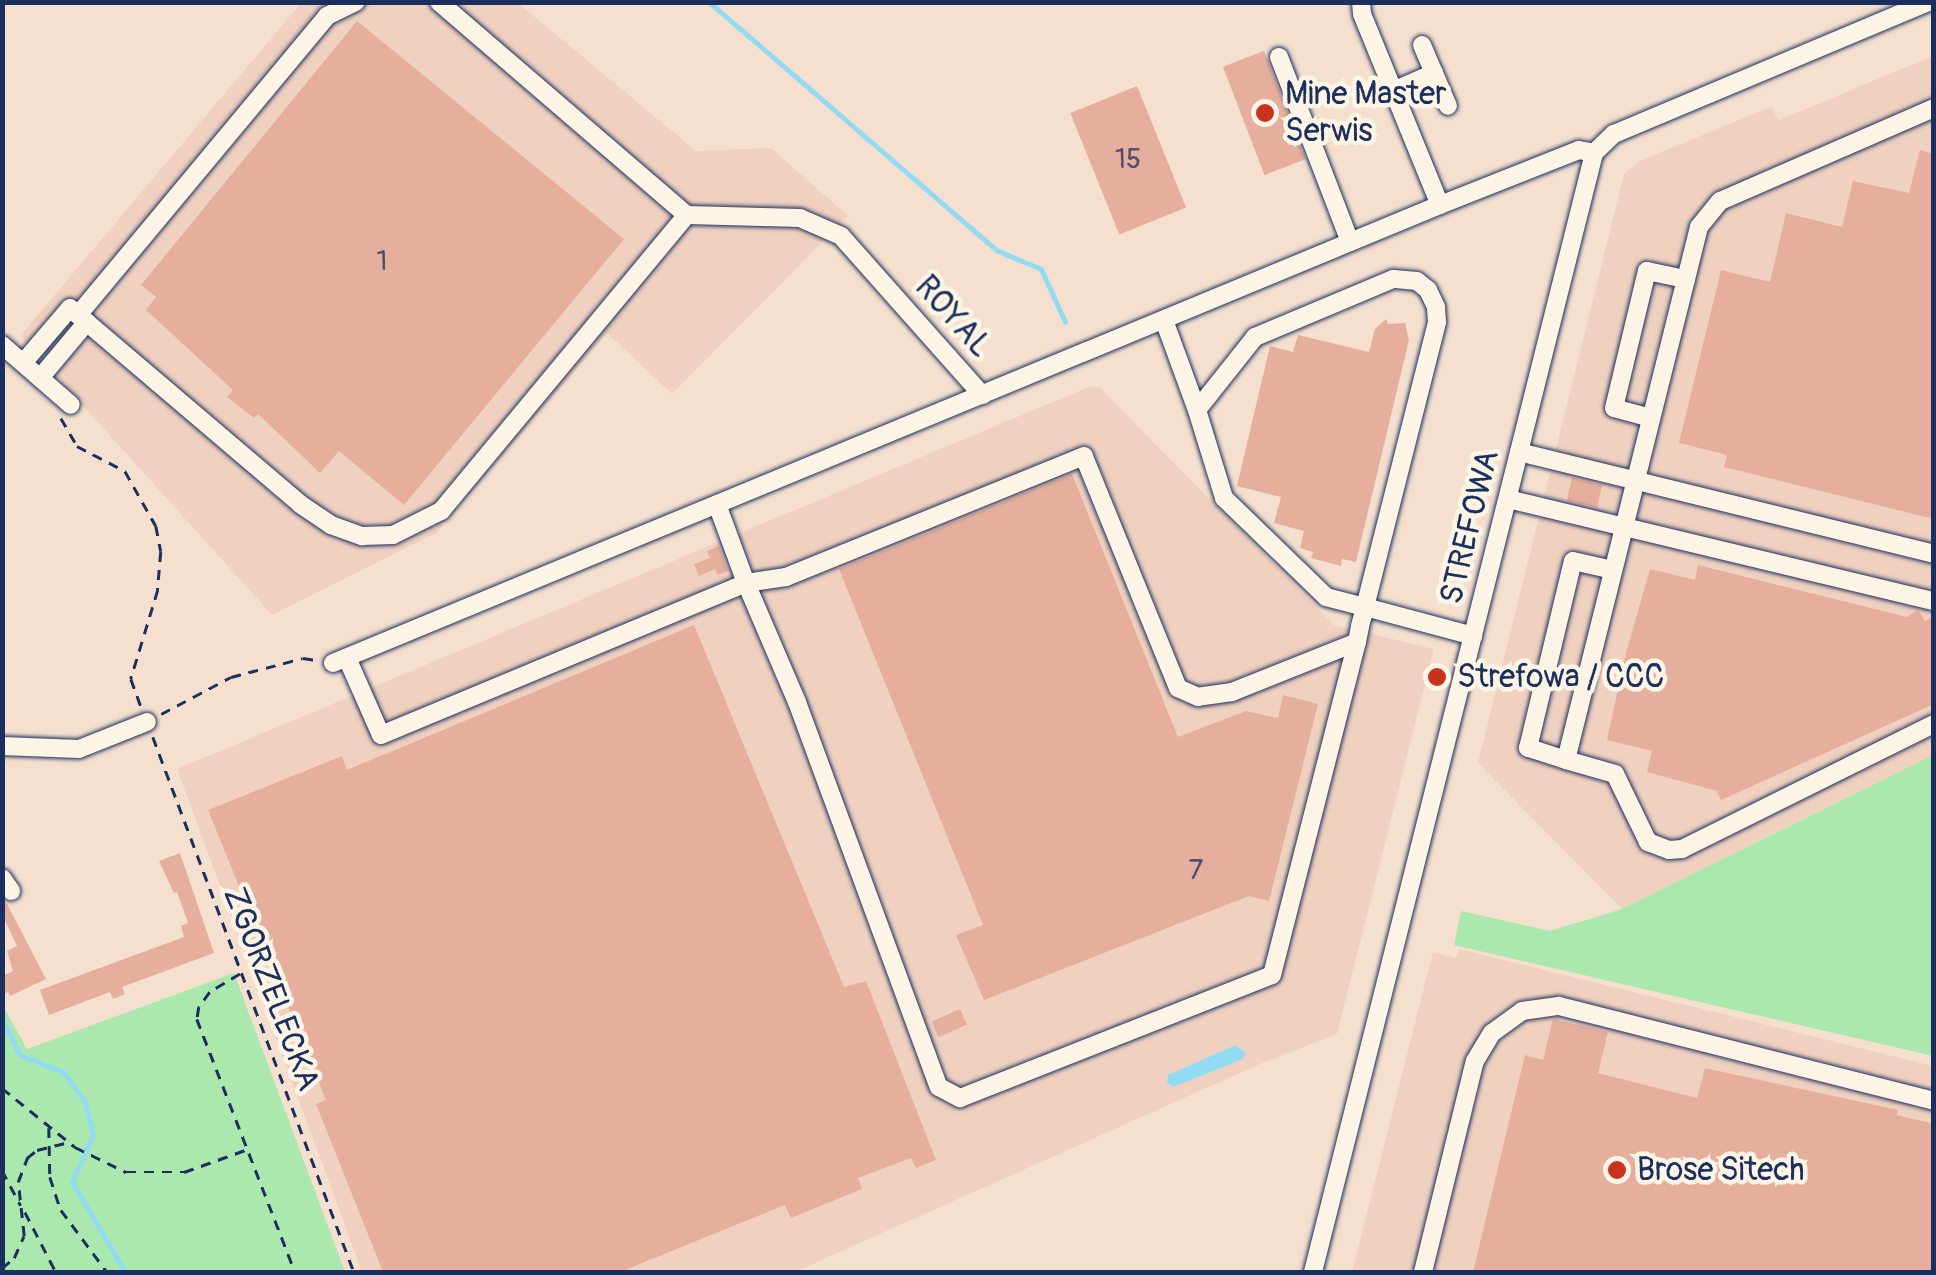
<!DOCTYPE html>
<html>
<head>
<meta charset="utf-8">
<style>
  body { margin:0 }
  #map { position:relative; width:1936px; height:1275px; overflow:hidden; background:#f5e0cf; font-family:Pangolin,sans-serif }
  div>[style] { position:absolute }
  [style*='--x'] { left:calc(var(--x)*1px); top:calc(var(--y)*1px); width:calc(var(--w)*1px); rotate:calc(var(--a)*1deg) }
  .built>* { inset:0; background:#f0d1c0 }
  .green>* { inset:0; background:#abe8ae }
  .water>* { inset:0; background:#92dbf3 }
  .stream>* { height:5px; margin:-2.5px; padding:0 2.5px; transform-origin:2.5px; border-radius:2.5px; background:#92dbf3 }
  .building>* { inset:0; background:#e6af9d; transform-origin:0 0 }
  .path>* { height:2.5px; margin-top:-1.25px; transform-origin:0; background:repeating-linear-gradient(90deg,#1b2f5e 0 10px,transparent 0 18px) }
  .roads { filter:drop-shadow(0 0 2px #1b2f5e) drop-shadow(0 0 2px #1b2f5e) }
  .minor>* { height:18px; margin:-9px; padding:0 9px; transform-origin:9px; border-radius:9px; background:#fcf5e5 }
  .dots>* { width:28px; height:28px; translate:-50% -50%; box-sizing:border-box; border:5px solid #fcf5e5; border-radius:50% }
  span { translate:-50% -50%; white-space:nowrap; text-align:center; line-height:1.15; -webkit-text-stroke:9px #fcf5e5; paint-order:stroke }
  .number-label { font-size:28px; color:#4e4f6e }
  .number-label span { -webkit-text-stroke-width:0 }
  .poi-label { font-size:32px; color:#1b2f5e }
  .left { translate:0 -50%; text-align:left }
  .street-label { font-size:32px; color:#1b2f5e }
  .frame { position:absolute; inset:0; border:5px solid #1b2f5e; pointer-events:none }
</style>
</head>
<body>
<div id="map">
  <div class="built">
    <i style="clip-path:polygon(301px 3px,518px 3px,696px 151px,771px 148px,848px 216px,672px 394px,607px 333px,436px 533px,272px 615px,20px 336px)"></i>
    <i style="clip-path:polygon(1933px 56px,1933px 755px,1622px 909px,1478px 763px,1624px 174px,1639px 161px,1771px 107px,1779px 120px)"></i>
    <i style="clip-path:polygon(1091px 386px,1100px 388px,1334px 625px,1434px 649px,1337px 1034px,1260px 1064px,795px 1272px,362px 1272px,177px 769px)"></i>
    <i style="clip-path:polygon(1459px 949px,1933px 1066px,1933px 1272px,1352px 1272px,1433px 952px,1456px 958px)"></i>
  </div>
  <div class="green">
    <i style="clip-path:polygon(1933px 755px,1933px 1056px,1454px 945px,1461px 911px,1550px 931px,1622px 909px)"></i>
    <i style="clip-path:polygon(234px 973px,345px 1272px,3px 1272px,3px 1006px,27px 1049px)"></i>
  </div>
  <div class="water">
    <i style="clip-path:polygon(1236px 1045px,1246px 1054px,1241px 1060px,1173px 1087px,1167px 1083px,1168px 1075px)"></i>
  </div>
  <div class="stream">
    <i style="--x:709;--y:2;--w:379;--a:40.8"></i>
    <i style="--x:996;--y:250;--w:49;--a:22.9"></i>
    <i style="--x:1041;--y:269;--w:58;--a:65.6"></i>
    <i style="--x:2;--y:1020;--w:39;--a:63"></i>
    <i style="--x:20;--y:1055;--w:46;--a:21.6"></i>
    <i style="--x:63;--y:1072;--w:35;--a:53"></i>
    <i style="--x:84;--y:1100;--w:35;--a:75"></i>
    <i style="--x:93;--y:1134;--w:52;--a:113.6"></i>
    <i style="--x:72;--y:1182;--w:104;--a:59.5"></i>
  </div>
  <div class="building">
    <i style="clip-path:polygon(357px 21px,624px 239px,404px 505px,339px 451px,320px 473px,258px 414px,254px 418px,227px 397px,233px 390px,146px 310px,156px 297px,141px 285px)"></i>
    <i style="left:1264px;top:51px;width:116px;height:44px;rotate:69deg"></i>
    <i style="left:1137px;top:86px;width:131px;height:72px;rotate:68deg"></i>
    <i style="clip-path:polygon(1920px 150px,1934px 154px,1934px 519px,1724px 467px,1727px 455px,1679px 443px,1721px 270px,1770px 282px,1786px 213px,1842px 227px,1853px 181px,1909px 193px)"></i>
    <i style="clip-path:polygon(1386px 319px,1388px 324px,1405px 323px,1409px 340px,1356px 562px,1342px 559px,1341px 566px,1311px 558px,1313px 552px,1300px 548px,1304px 531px,1274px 523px,1281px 497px,1237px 486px,1270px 346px,1293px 352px,1298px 335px,1369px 352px,1375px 329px)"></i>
    <i style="clip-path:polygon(1072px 474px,1178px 737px,1246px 711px,1278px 718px,1283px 695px,1318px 704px,1269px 901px,1249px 896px,984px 1000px,956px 935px,983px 925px,839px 569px)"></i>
    <i style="left:1572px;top:478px;width:31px;height:23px;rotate:13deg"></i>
    <i style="clip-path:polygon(719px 546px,728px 571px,718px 575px,715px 569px,699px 576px,694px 564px,710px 558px,707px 551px)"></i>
    <i style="clip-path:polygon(1698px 565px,1907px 617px,1918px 610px,1925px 621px,1934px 616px,1934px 704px,1721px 800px,1717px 791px,1647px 772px,1652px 751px,1607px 740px,1626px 653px,1650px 569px,1695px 580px)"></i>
    <i style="clip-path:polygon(694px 625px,844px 987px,866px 981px,936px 1160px,916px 1168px,911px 1158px,858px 1178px,862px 1189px,791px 1218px,785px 1205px,620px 1272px,383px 1272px,316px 1104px,326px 1100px,208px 810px,342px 756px,347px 770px)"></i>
    <i style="clip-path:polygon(180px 853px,214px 953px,122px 987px,125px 994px,113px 999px,110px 992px,49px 1015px,40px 990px,184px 937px,181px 926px,188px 923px,177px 892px,174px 893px,159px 861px)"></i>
    <i style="clip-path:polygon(6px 902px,46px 979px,10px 996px,8px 992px,2px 995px,2px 976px,13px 971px,7px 951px,17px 946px,2px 914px)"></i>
    <i style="left:960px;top:1009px;width:17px;height:31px;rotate:66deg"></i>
    <i style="clip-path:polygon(1553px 1019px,1608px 1032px,1598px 1073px,1697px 1098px,1705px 1068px,1898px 1110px,1897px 1115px,1934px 1124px,1934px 1272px,1473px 1272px,1525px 1055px,1543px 1060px)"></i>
  </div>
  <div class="path">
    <i style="--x:61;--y:418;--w:32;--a:60"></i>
    <i style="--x:77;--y:446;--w:54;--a:27.5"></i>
    <i style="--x:125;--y:471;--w:63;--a:60.6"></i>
    <i style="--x:156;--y:526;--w:26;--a:79"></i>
    <i style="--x:161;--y:552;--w:38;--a:95"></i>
    <i style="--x:158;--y:590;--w:93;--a:106.9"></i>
    <i style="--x:131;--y:679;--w:29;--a:70"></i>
    <i style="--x:161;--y:714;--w:79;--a:-27.9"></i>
    <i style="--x:231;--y:677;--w:74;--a:-14.8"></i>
    <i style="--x:303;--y:658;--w:13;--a:9"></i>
    <i style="--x:153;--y:737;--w:572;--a:69.41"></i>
    <i style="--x:240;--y:974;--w:35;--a:149"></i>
    <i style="--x:210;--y:992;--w:19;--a:126"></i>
    <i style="--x:199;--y:1007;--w:12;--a:99"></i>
    <i style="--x:197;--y:1019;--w:271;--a:68.8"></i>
    <i style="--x:2;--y:1088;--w:94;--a:38.9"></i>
    <i style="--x:75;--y:1147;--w:57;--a:26.1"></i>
    <i style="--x:126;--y:1172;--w:58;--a:0"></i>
    <i style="--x:184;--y:1172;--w:65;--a:-19.8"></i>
    <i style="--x:49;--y:1128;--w:49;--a:88.8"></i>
    <i style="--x:50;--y:1177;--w:35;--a:72"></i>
    <i style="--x:61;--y:1210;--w:77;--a:53.4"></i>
    <i style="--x:2;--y:1170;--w:40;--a:62"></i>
    <i style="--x:25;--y:1212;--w:68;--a:62.7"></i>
    <i style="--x:2;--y:1268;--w:16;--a:-40"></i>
    <i style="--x:14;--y:1258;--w:24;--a:-66"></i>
    <i style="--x:24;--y:1236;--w:54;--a:-96.3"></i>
    <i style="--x:18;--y:1182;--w:26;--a:-69"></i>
    <i style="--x:27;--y:1158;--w:13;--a:-39"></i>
    <i style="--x:37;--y:1150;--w:30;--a:-14"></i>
  </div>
  <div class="roads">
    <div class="minor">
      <i style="--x:439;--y:2;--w:327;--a:40.7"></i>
      <i style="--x:687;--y:215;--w:113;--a:1.5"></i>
      <i style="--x:800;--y:218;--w:45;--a:23.7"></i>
      <i style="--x:841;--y:236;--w:213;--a:48.4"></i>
      <i style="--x:1361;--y:2;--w:12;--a:85"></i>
      <i style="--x:1362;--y:14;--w:206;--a:67.8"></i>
      <i style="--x:1422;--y:45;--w:66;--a:66.9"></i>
      <i style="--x:1279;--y:57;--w:198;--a:69"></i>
      <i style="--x:1393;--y:91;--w:45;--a:-23.7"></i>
      <i style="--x:1934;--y:108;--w:233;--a:156.5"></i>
      <i style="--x:1720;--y:201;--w:33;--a:129"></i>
      <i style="--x:1699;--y:227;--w:549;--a:104.01"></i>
      <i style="--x:1566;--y:760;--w:51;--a:15.9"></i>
      <i style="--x:1615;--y:774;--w:76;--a:64.1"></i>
      <i style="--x:1648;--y:842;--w:22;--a:21"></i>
      <i style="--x:1669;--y:850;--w:13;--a:-4"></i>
      <i style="--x:1682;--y:849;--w:281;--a:-26.4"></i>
      <i style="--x:78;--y:315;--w:389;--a:-50.2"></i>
      <i style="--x:327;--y:16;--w:32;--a:-26"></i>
      <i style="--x:1164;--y:320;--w:96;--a:69.9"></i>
      <i style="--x:2;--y:345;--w:91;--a:41"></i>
      <i style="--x:23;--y:363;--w:72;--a:-49.5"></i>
      <i style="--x:70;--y:308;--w:302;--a:40.4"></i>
      <i style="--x:300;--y:504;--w:37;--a:34"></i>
      <i style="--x:331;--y:525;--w:33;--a:20"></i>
      <i style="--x:362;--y:536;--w:31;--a:-2"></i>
      <i style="--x:393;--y:535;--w:54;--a:-26.6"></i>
      <i style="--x:441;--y:511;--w:385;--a:-50.3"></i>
      <i style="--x:40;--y:378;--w:73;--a:-50"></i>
      <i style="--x:1651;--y:418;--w:38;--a:-165"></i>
      <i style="--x:1614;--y:408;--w:141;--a:-76.5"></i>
      <i style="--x:1647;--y:271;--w:40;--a:12"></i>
      <i style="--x:1519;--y:452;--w:427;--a:13.8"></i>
      <i style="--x:1508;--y:499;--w:438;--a:13.5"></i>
      <i style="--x:1357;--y:642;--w:135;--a:158.2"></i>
      <i style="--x:1232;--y:692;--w:34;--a:172"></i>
      <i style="--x:1198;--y:697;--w:22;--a:-156"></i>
      <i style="--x:1178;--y:688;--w:250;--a:-112.1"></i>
      <i style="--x:1084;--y:456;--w:322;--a:157.9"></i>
      <i style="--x:786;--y:577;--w:40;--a:171.5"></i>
      <i style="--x:746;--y:583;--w:129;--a:66.8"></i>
      <i style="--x:797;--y:702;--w:410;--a:69.8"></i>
      <i style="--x:939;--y:1087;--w:24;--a:28"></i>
      <i style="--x:960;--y:1098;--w:335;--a:-21.5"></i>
      <i style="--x:1272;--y:975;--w:344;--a:-75.7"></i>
      <i style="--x:1357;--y:642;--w:16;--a:-79"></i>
      <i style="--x:1360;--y:626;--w:20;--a:-75"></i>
      <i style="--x:1365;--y:607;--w:294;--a:-75.8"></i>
      <i style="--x:1437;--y:322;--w:15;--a:-94"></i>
      <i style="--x:1436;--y:307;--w:19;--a:-115"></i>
      <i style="--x:1428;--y:290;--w:14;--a:-141"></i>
      <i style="--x:1417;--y:281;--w:24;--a:-175"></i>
      <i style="--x:1393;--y:279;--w:150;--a:157.2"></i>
      <i style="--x:1255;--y:337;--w:93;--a:128.5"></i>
      <i style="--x:1197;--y:410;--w:92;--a:72.9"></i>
      <i style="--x:1224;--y:498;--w:142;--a:44.1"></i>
      <i style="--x:1326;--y:597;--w:40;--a:14.4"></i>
      <i style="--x:1365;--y:607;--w:112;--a:15"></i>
      <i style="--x:347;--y:658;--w:84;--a:66.2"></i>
      <i style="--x:381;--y:735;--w:395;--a:-22.6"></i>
      <i style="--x:746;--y:583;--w:84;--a:-110.2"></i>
      <i style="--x:333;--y:663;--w:1198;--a:-22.48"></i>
      <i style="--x:1440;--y:205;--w:149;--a:-21.6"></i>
      <i style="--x:1579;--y:150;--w:15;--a:11"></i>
      <i style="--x:2;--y:746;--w:77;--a:2.2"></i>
      <i style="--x:79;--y:749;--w:73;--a:-21.7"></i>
      <i style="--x:1566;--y:760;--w:40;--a:-162"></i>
      <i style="--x:1528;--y:748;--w:192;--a:-76.5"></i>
      <i style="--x:1573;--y:561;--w:41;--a:12.7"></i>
      <i style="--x:2;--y:878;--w:16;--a:55"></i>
      <i style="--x:1313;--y:1272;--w:1154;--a:-75.9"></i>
      <i style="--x:1594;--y:153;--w:28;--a:-44"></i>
      <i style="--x:1614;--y:134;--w:341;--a:-22.8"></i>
      <i style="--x:1423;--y:1272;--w:217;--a:-76.2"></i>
      <i style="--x:1475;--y:1061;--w:33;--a:-59"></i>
      <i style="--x:1492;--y:1033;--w:37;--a:-36"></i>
      <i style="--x:1522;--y:1011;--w:37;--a:-8"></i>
      <i style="--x:1559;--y:1006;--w:387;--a:14.2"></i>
    </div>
  </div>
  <div class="dots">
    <i style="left:1265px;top:113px;background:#c8321e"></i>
    <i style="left:1437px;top:677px;background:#c8321e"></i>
    <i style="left:1617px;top:1170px;background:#c8321e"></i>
  </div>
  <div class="number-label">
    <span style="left:1128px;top:160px">15</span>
    <span style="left:382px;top:262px">1</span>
    <span style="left:1196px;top:871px">7</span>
  </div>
  <div class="poi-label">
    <span class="left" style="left:1285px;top:113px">Mine Master<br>Serwis</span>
    <span class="left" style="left:1457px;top:677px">Strefowa / CCC</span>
    <span class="left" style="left:1637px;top:1170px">Brose Sitech</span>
  </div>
  <div class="street-label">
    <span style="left:953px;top:317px;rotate:48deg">ROYAL</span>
    <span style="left:1470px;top:527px;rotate:-76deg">STREFOWA</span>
    <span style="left:271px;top:989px;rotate:69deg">ZGORZELECKA</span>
  </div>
  <div class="frame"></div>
</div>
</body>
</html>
